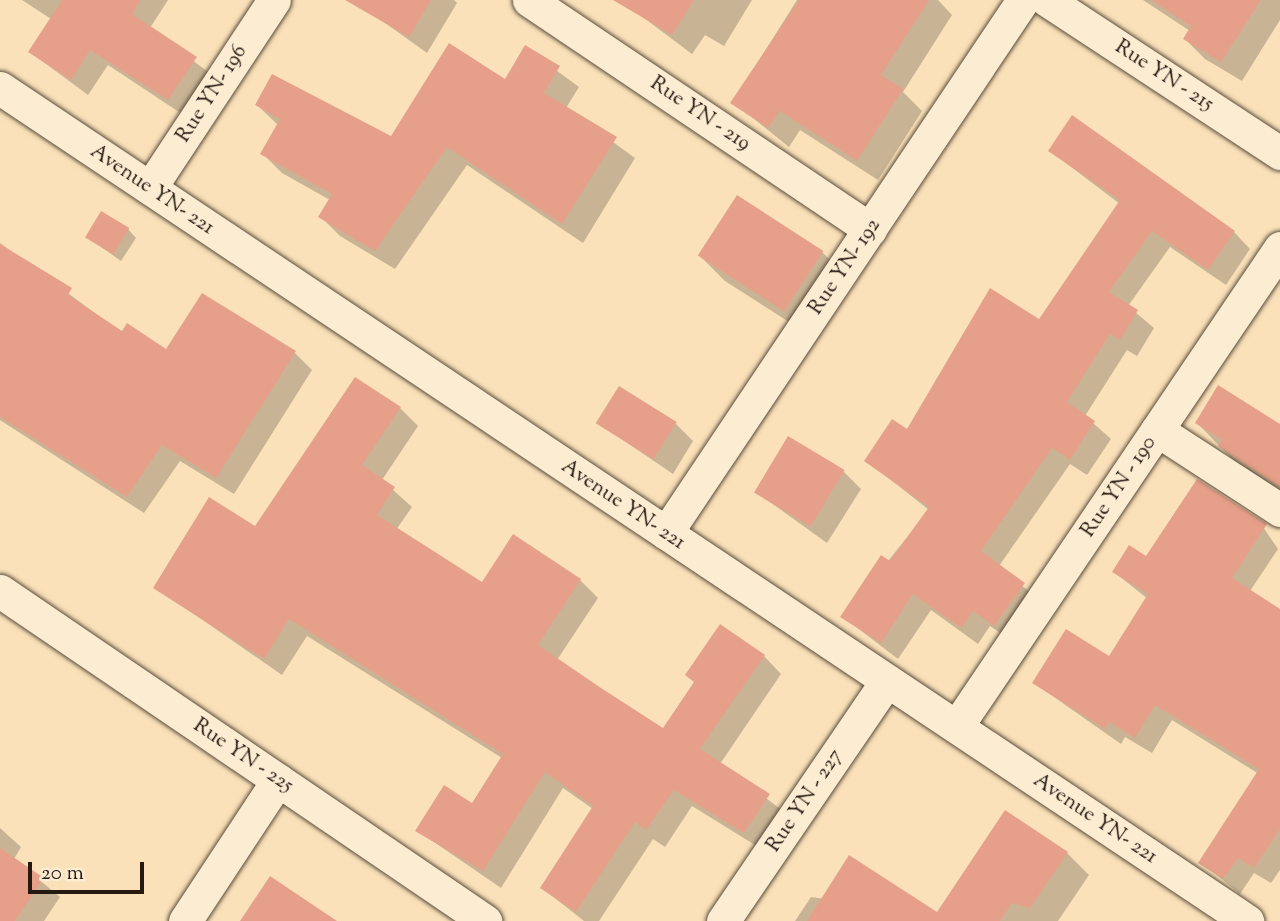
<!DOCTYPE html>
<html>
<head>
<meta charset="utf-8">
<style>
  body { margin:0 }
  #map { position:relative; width:1280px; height:921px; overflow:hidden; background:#fae1b9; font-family:"Sorts Mill Goudy",serif }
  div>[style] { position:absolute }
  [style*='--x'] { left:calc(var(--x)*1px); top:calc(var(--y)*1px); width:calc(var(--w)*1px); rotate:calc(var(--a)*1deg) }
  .shadow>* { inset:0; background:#0003 }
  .building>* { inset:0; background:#e6a089; transform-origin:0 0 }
  .roads { filter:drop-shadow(0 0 2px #5a4c3c) drop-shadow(0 0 2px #5a4c3c) }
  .street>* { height:33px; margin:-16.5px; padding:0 16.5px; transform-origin:16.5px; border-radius:16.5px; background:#fcecd2 }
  span { translate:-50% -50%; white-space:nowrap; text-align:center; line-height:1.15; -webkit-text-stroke:7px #fcecd2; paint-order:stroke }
  .street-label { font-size:21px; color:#251a12 }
  .scale { position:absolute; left:28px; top:862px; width:116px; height:32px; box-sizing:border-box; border:4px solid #251a12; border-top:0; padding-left:9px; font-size:21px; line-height:24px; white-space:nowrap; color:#251a12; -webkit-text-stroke:5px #fcecd2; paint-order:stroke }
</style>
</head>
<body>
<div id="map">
  <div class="shadow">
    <i style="clip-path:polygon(22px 0,168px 0,150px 28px,212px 75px,185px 116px,108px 65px,88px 95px,30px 52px,51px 19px)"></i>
    <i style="clip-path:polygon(383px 0,454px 0,457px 3px,427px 53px,374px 15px)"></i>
    <i style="clip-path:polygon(649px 0,752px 0,724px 46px,705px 35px,692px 54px,640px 15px)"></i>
    <i style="clip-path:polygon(797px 0,938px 0,952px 15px,903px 92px,922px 111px,878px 180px,800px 130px,789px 147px,733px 102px)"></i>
    <i style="clip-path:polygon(1143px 0,1280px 0,1280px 20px,1242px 81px,1205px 59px,1185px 39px,1190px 31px)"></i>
    <i style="clip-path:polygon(526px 48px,579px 87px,566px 108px,635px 158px,583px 243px,467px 165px,395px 269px,340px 236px,320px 216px,330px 200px,282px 173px,262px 153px,278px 125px,257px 105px,391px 138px,506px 81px)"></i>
    <i style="clip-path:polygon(1050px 151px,1234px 232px,1250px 249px,1226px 285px,1170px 247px,1128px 306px,1154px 328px,1137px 356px,1127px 350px,1085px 416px,1111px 439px,1087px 475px,1070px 464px,999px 566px,1040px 601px,1012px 641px,990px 626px,978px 644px,931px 610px,898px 659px,843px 617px,929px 510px,867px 461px,1039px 322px,1120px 204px)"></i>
    <i style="clip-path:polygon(738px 198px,823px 253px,848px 278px,811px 336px,725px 281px,700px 256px)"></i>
    <i style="clip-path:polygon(128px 229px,136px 238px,121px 261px,87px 237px)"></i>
    <i style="clip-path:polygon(0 243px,122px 333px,166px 351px,295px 353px,312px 370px,234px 494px,180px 461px,144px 513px,0 420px)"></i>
    <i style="clip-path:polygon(400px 408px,418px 426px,382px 480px,412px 507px,396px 530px,482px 585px,580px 580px,598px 598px,557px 660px,663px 731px,764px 656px,781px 674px,720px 764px,786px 813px,763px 850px,692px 806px,665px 847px,653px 839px,599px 921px,584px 921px,542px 888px,593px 809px,563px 788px,501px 888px,418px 831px,473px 806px,502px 758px,307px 636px,282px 675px,155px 587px,256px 528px)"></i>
    <i style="clip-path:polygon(598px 423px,676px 424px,693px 441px,673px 474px)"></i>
    <i style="clip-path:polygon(1197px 423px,1280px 426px,1280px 491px,1237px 464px)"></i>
    <i style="clip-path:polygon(843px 471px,861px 489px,827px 543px,756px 492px)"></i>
    <i style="clip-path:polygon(1259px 521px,1278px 549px,1250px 591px,1280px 611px,1280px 870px,1271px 883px,1254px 873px,1240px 894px,1201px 862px,1259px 774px,1172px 720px,1152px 753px,1125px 737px,1121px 744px,1034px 683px,1109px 658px,1148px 599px,1114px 572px)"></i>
    <i style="clip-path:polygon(0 828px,21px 847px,14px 859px,60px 897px,44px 921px,0 921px)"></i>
    <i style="clip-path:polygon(1067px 853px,1089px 875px,1058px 921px,795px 921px,811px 897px,937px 915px)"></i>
  </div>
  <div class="building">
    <i style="clip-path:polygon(62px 0,140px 0,132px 14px,197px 57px,168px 100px,90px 50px,71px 80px,28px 52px)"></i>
    <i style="clip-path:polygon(345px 0,431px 0,409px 37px)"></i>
    <i style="clip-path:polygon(613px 0,694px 0,672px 35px)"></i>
    <i style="clip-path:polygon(799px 0,929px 0,881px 75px,903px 89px,857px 161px,780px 111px,768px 128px,730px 103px)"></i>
    <i style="clip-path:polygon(1151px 0,1261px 0,1221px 62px,1183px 39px,1191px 26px)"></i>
    <i style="clip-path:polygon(449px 43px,505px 79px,525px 45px,560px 66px,544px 93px,617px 137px,562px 224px,447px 147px,375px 251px,318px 217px,332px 194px,260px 154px,280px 119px,255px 105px,272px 74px,391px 136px)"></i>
    <i style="clip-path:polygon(1072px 115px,1235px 231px,1208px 270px,1152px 231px,1109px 292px,1138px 310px,1120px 340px,1110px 334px,1067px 402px,1095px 421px,1070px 460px,1052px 448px,981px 551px,1025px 583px,994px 626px,973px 611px,961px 628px,913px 594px,881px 643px,840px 617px,881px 555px,890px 561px,929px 507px,864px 461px,892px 419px,907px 429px,990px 288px,1039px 319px,1120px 200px,1048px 151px)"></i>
    <i style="left:737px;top:195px;width:103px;height:72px;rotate:33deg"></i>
    <i style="left:101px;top:211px;width:33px;height:31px;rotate:31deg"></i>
    <i style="clip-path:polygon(0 244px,72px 288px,68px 295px,122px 331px,127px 323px,166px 349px,202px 293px,296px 351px,216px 478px,162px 445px,127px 497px,0 417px)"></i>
    <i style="clip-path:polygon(355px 377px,401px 407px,362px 465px,395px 487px,377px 515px,482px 582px,513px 534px,581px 579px,538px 645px,601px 688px,663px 728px,694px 682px,685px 675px,720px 624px,765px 655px,700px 749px,770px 794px,744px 833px,674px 790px,646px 830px,635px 822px,576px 912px,540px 888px,593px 806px,545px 772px,483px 871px,415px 831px,444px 785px,472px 803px,503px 754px,289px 619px,264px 659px,153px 588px,209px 497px,255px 526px)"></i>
    <i style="clip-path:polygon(1218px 385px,1280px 424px,1280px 487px,1218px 446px,1222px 440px,1195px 423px)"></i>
    <i style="left:619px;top:386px;width:68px;height:44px;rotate:32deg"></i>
    <i style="left:788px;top:436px;width:66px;height:66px;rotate:31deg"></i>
    <i style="clip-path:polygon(1197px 479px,1267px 524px,1232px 578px,1280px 609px,1280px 829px,1254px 868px,1238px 858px,1223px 879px,1198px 863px,1259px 769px,1155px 705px,1135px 738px,1109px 722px,1105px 729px,1032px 683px,1066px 629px,1109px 656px,1148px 594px,1112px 572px,1129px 545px,1146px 556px)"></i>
    <i style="clip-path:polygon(1005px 810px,1068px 852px,1030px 908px,1012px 903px,1000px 921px,807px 921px,849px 855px,937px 912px)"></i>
    <i style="clip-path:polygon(0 848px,44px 878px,15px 921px,0 921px)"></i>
    <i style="clip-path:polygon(270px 876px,337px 921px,240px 921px)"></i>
  </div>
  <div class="roads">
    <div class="street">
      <i style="--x:529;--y:0;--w:411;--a:33.9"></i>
      <i style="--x:1047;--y:0;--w:279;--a:33.3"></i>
      <i style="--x:0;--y:88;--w:1500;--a:33.74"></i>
      <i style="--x:150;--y:188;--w:225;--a:-56.6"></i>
      <i style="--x:1157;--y:430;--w:147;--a:33"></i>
      <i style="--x:666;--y:533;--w:642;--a:-56.19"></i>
      <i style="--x:0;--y:591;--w:587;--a:34.23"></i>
      <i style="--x:957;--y:726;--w:577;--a:-55.95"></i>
      <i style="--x:185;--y:921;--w:169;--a:-56.6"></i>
      <i style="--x:723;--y:921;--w:291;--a:-55.7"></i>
    </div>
  </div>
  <div class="street-label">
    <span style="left:1164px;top:76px;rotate:33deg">Rue YN - 215</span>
    <span style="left:212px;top:94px;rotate:-57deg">Rue YN- 196</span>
    <span style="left:700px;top:114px;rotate:34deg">Rue YN - 219</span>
    <span style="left:152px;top:190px;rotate:34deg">Avenue YN- 221</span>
    <span style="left:845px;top:267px;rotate:-56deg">Rue YN- 192</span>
    <span style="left:1119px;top:487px;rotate:-56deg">Rue YN - 190</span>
    <span style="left:623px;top:505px;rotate:34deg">Avenue YN- 221</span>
    <span style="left:243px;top:756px;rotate:34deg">Rue YN - 225</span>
    <span style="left:805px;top:801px;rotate:-56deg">Rue YN - 227</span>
    <span style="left:1095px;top:819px;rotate:34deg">Avenue YN- 221</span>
  </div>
  <div class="scale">20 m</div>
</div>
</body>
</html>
